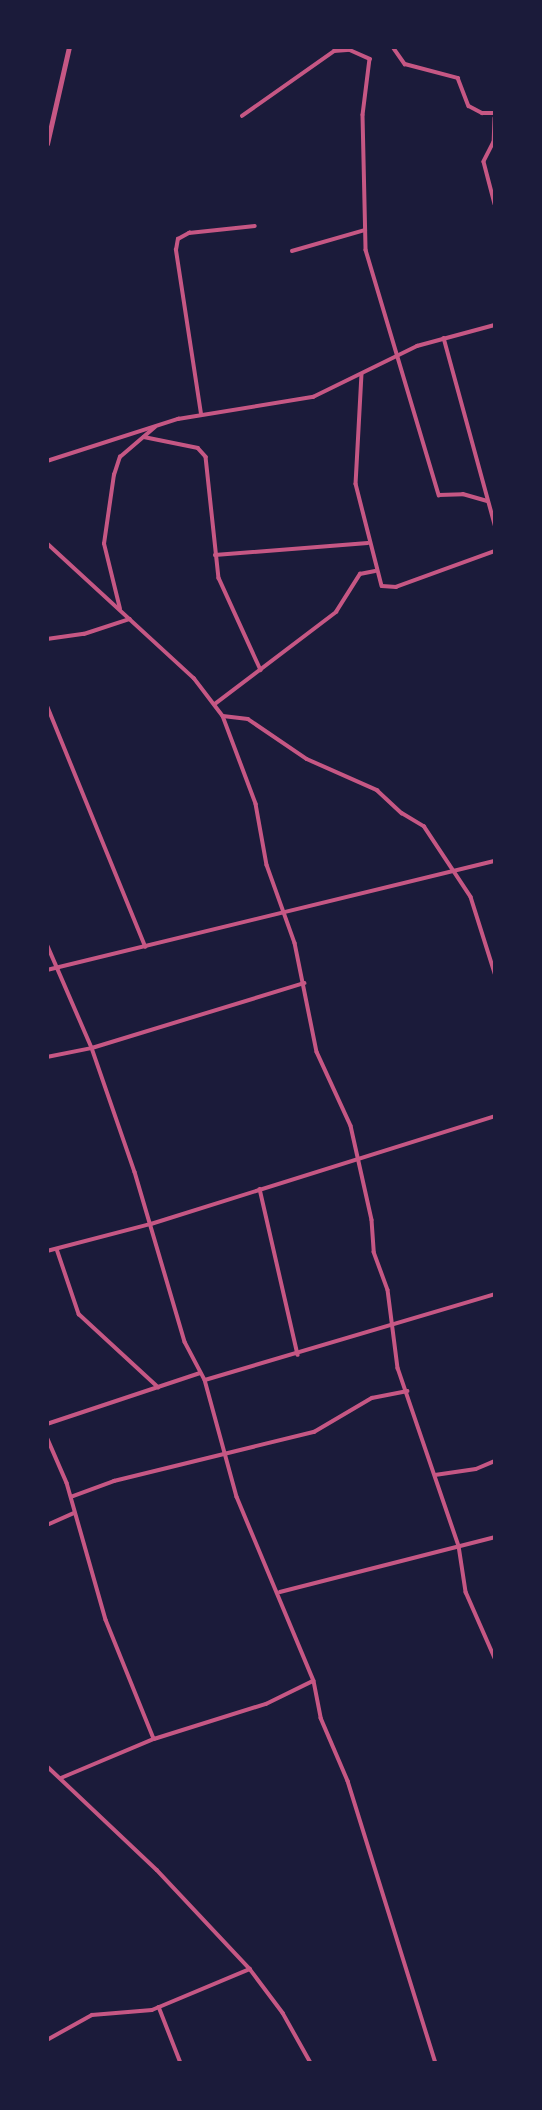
<!DOCTYPE html>
<html>
<head>
<meta charset="utf-8">
<style>
  body { margin:0 }
  #map { position:relative; width:542px; height:2110px; overflow:hidden; background:#1b1b3a; font-family:Roboto,sans-serif }
  div>[style] { position:absolute }
  [style*='--x'] { left:calc(var(--x)*1px); top:calc(var(--y)*1px); width:calc(var(--w)*1px); rotate:calc(var(--a)*1deg) }
  .minor>* { height:3.5px; margin:-1.75px; padding:0 1.75px; transform-origin:1.75px; border-radius:1.75px; background:#c65784 }
  .tertiary>* { height:4.5px; margin:-2.25px; padding:0 2.25px; transform-origin:2.25px; border-radius:2.25px; background:#c65784 }
  span { translate:-50% -50%; white-space:nowrap; text-align:center; line-height:1.15; -webkit-text-stroke:7px #1b1b3a; paint-order:stroke }
  .frame { position:absolute; inset:0; border:49px solid #1b1b3a; pointer-events:none }
</style>
</head>
<body>
<div id="map">
  <div class="minor">
    <i style="--x:393;--y:47;--w:21;--a:55"></i>
    <i style="--x:405;--y:64;--w:55;--a:14.8"></i>
    <i style="--x:458;--y:78;--w:30;--a:69"></i>
    <i style="--x:469;--y:106;--w:15;--a:28"></i>
    <i style="--x:482;--y:113;--w:13;--a:0"></i>
    <i style="--x:242;--y:116;--w:113;--a:-35.2"></i>
    <i style="--x:334;--y:51;--w:16;--a:-4"></i>
    <i style="--x:350;--y:50;--w:22;--a:24"></i>
    <i style="--x:370;--y:59;--w:56;--a:97.1"></i>
    <i style="--x:363;--y:115;--w:135;--a:88.7"></i>
    <i style="--x:366;--y:250;--w:256;--a:73.4"></i>
    <i style="--x:439;--y:495;--w:24;--a:-2"></i>
    <i style="--x:463;--y:494;--w:25;--a:16"></i>
    <i style="--x:495;--y:118;--w:24;--a:92"></i>
    <i style="--x:494;--y:142;--w:22;--a:117"></i>
    <i style="--x:484;--y:162;--w:43;--a:75.3"></i>
    <i style="--x:292;--y:251;--w:76;--a:-16"></i>
    <i style="--x:444;--y:338;--w:194;--a:74.7"></i>
    <i style="--x:362;--y:374;--w:110;--a:93.1"></i>
    <i style="--x:356;--y:484;--w:105;--a:75.7"></i>
    <i style="--x:382;--y:586;--w:14;--a:4"></i>
    <i style="--x:396;--y:587;--w:105;--a:-20"></i>
    <i style="--x:201;--y:414;--w:166;--a:-98.7"></i>
    <i style="--x:176;--y:250;--w:11;--a:-80"></i>
    <i style="--x:178;--y:239;--w:13;--a:-29"></i>
    <i style="--x:189;--y:233;--w:66;--a:-6.1"></i>
    <i style="--x:144;--y:437;--w:55;--a:11.5"></i>
    <i style="--x:198;--y:448;--w:12;--a:48"></i>
    <i style="--x:206;--y:457;--w:122;--a:83.9"></i>
    <i style="--x:219;--y:578;--w:101;--a:65.5"></i>
    <i style="--x:47;--y:461;--w:138;--a:-17.8"></i>
    <i style="--x:178;--y:419;--w:137;--a:-9.3"></i>
    <i style="--x:313;--y:397;--w:116;--a:-26.1"></i>
    <i style="--x:417;--y:346;--w:81;--a:-15.1"></i>
    <i style="--x:47;--y:543;--w:200;--a:42.6"></i>
    <i style="--x:194;--y:678;--w:48;--a:52.7"></i>
    <i style="--x:223;--y:716;--w:94;--a:69.4"></i>
    <i style="--x:256;--y:804;--w:62;--a:79.8"></i>
    <i style="--x:267;--y:865;--w:83;--a:70.3"></i>
    <i style="--x:295;--y:943;--w:111;--a:78.6"></i>
    <i style="--x:317;--y:1052;--w:81;--a:65.3"></i>
    <i style="--x:351;--y:1126;--w:96;--a:77.4"></i>
    <i style="--x:372;--y:1220;--w:32;--a:86"></i>
    <i style="--x:374;--y:1252;--w:40;--a:69.8"></i>
    <i style="--x:388;--y:1290;--w:79;--a:82.7"></i>
    <i style="--x:398;--y:1368;--w:188;--a:71.1"></i>
    <i style="--x:459;--y:1546;--w:47;--a:81.3"></i>
    <i style="--x:466;--y:1592;--w:72;--a:66.3"></i>
    <i style="--x:215;--y:555;--w:153;--a:-4.5"></i>
    <i style="--x:120;--y:609;--w:67;--a:-103.8"></i>
    <i style="--x:104;--y:544;--w:70;--a:-81.8"></i>
    <i style="--x:114;--y:475;--w:19;--a:-72"></i>
    <i style="--x:120;--y:457;--w:46;--a:-40.6"></i>
    <i style="--x:47;--y:639;--w:37;--a:-8"></i>
    <i style="--x:84;--y:634;--w:48;--a:-18.1"></i>
    <i style="--x:215;--y:704;--w:152;--a:-37.2"></i>
    <i style="--x:336;--y:612;--w:45;--a:-57.7"></i>
    <i style="--x:360;--y:574;--w:15;--a:-11"></i>
    <i style="--x:47;--y:705;--w:261;--a:67.8"></i>
    <i style="--x:223;--y:716;--w:25;--a:7"></i>
    <i style="--x:248;--y:719;--w:71;--a:34.1"></i>
    <i style="--x:307;--y:759;--w:77;--a:23.9"></i>
    <i style="--x:377;--y:790;--w:34;--a:43"></i>
    <i style="--x:402;--y:813;--w:26;--a:31"></i>
    <i style="--x:424;--y:826;--w:85;--a:56.5"></i>
    <i style="--x:471;--y:897;--w:80;--a:72.5"></i>
    <i style="--x:47;--y:944;--w:113;--a:66.6"></i>
    <i style="--x:92;--y:1048;--w:131;--a:70.9"></i>
    <i style="--x:135;--y:1172;--w:177;--a:73.6"></i>
    <i style="--x:185;--y:1342;--w:43;--a:62.2"></i>
    <i style="--x:205;--y:1380;--w:121;--a:74.7"></i>
    <i style="--x:237;--y:1497;--w:199;--a:67.3"></i>
    <i style="--x:314;--y:1681;--w:38;--a:79"></i>
    <i style="--x:321;--y:1718;--w:69;--a:66.8"></i>
    <i style="--x:348;--y:1781;--w:295;--a:72.7"></i>
    <i style="--x:47;--y:970;--w:461;--a:-13.7"></i>
    <i style="--x:47;--y:1057;--w:46;--a:-11.3"></i>
    <i style="--x:92;--y:1048;--w:222;--a:-17"></i>
    <i style="--x:260;--y:1189;--w:170;--a:77.1"></i>
    <i style="--x:57;--y:1249;--w:69;--a:71.3"></i>
    <i style="--x:79;--y:1314;--w:108;--a:42.7"></i>
    <i style="--x:47;--y:1251;--w:107;--a:-14.6"></i>
    <i style="--x:151;--y:1224;--w:361;--a:-17.4"></i>
    <i style="--x:205;--y:1380;--w:302;--a:-16.5"></i>
    <i style="--x:47;--y:1424;--w:161;--a:-18.4"></i>
    <i style="--x:47;--y:1437;--w:50;--a:66.5"></i>
    <i style="--x:67;--y:1483;--w:142;--a:74.1"></i>
    <i style="--x:106;--y:1620;--w:128;--a:68"></i>
    <i style="--x:435;--y:1475;--w:41;--a:-8.3"></i>
    <i style="--x:476;--y:1469;--w:21;--a:-23"></i>
    <i style="--x:71;--y:1497;--w:46;--a:-20.4"></i>
    <i style="--x:114;--y:1481;--w:206;--a:-13.8"></i>
    <i style="--x:314;--y:1432;--w:67;--a:-30.4"></i>
    <i style="--x:372;--y:1398;--w:36;--a:-11"></i>
    <i style="--x:47;--y:1525;--w:30;--a:-24"></i>
    <i style="--x:280;--y:1592;--w:222;--a:-14.3"></i>
    <i style="--x:47;--y:1766;--w:151;--a:43.4"></i>
    <i style="--x:157;--y:1870;--w:136;--a:46.8"></i>
    <i style="--x:250;--y:1969;--w:55;--a:53.1"></i>
    <i style="--x:283;--y:2013;--w:57;--a:60.8"></i>
    <i style="--x:61;--y:1778;--w:101;--a:-22.8"></i>
    <i style="--x:154;--y:1739;--w:117;--a:-17.4"></i>
    <i style="--x:266;--y:1704;--w:52;--a:-26.1"></i>
    <i style="--x:159;--y:2007;--w:60;--a:68.6"></i>
    <i style="--x:47;--y:2040;--w:51;--a:-29.1"></i>
    <i style="--x:92;--y:2015;--w:60;--a:-4.8"></i>
    <i style="--x:152;--y:2010;--w:106;--a:-22.7"></i>
  </div>
  <div class="tertiary">
    <i style="--x:47;--y:144;--w:99;--a:-77.2"></i>
  </div>
  <div class="frame"></div>
</div>
</body>
</html>
